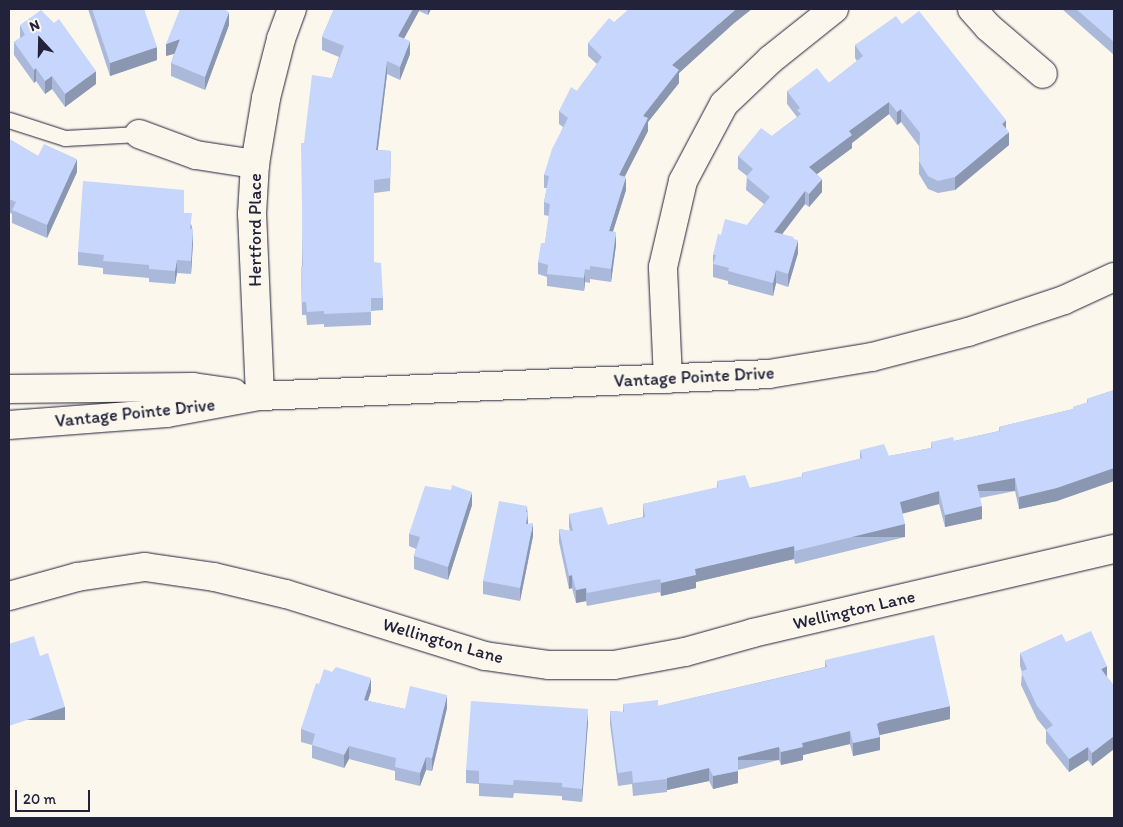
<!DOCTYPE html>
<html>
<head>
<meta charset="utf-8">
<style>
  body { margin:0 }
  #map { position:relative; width:1123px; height:827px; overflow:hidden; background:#fbf7ec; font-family:Itim,sans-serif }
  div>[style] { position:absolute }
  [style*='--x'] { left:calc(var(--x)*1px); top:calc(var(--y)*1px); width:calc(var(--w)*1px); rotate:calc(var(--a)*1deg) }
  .roads { filter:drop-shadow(0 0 1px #22223b) drop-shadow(0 0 1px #22223b) }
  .service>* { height:15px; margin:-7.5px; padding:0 7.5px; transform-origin:7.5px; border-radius:7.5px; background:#fbf7ec }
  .minor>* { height:28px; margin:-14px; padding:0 14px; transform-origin:14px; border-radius:14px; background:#fbf7ec }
  .tertiary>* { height:28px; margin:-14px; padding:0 14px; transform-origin:14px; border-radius:14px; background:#fbf7ec }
  .wall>* { inset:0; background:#aab8d9 }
  .shaded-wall>* { inset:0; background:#8b96b0; transform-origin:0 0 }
  .building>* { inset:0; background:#c6d6fc }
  span { translate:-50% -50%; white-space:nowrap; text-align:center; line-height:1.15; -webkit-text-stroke:4px #fbf7ec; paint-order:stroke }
  .street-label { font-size:18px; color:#22223b }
  .frame { position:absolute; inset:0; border:10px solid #22223b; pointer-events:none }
  .north { position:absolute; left:15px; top:15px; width:50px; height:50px; -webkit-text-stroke:4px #fbf7ec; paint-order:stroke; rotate:339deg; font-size:14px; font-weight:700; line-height:20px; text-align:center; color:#22223b }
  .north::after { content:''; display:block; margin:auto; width:18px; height:22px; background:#22223b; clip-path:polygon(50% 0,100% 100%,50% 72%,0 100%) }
  .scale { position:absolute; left:15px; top:790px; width:75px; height:22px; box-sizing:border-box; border:2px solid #22223b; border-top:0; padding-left:6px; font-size:15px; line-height:18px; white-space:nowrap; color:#22223b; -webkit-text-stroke:4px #fbf7ec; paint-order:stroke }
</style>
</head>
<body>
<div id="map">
  <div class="roads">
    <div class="service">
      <i style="--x:9;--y:120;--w:59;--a:17.8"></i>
      <i style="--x:65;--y:138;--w:74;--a:-3.1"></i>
    </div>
    <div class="minor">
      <i style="--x:972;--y:9;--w:24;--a:48"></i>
      <i style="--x:988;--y:27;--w:72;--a:40.5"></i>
      <i style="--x:139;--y:134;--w:61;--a:20.2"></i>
      <i style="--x:196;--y:155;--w:60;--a:8.7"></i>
      <i style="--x:668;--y:379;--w:112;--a:-92.6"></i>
      <i style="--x:663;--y:267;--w:88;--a:-76.9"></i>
      <i style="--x:683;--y:181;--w:87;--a:-62"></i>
      <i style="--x:724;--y:104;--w:64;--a:-43.7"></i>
      <i style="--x:770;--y:60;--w:82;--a:-38.6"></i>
      <i style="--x:260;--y:396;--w:182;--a:-92.5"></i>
      <i style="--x:252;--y:214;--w:50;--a:-86.6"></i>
      <i style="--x:255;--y:164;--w:67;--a:-80.5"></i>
      <i style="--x:266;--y:98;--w:61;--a:-75.7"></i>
      <i style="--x:281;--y:39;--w:32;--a:-70"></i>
      <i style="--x:9;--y:596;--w:71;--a:-15.6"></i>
      <i style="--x:77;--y:577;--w:69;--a:-8.4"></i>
      <i style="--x:145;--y:567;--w:70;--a:8.2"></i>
      <i style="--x:214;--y:577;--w:74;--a:13.3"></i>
      <i style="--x:286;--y:594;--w:208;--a:17.3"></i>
      <i style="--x:485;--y:656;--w:65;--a:8"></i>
      <i style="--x:549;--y:665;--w:65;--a:0"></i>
      <i style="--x:614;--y:665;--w:72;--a:-10.4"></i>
      <i style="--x:685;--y:652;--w:71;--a:-15.6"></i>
      <i style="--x:753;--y:633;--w:371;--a:-13.1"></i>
    </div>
    <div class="tertiary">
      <i style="--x:9;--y:389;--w:184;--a:-0.6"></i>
      <i style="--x:193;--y:387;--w:41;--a:8.3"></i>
      <i style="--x:9;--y:425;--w:158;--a:-4.3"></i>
      <i style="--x:167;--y:413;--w:95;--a:-10.4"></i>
      <i style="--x:260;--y:396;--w:509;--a:-2.47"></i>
      <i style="--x:769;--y:374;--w:104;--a:-9.4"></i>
      <i style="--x:872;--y:357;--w:99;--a:-14.6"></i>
      <i style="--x:968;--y:332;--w:101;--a:-18.4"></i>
      <i style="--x:1064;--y:300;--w:55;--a:-24.7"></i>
    </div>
  </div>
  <div class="wall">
    <i style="clip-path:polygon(88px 9px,144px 9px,157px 60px,110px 76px)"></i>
    <i style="clip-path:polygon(227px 9px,226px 10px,229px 25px,205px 90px,171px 76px,171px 63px,174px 54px,166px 56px)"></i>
    <i style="clip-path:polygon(334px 9px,431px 9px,428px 15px,419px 11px,404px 39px,410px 54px,400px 80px,387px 74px,378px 150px,391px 151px,390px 191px,374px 193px,374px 262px,383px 298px,383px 310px,371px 311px,371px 325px,324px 327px,324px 324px,307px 325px,306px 315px,302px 315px,301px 266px,302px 266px,304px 143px,332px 78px,339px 57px,322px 50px,322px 37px)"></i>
    <i style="clip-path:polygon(1062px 9px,1114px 9px,1114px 55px)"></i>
    <i style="clip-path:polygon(614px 22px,733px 24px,679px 73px,679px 83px,648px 122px,648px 131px,624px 177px,626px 190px,613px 231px,616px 245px,611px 282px,590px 279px,590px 283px,585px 282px,584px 291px,547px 286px,547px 277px,538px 274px,538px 262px,545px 243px,549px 216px,544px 215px,544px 202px,547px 188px,544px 188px,544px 175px,563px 127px,559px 124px,559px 111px,577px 91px,597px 64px,588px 56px,588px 43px)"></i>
    <i style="clip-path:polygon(902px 24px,1006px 128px,1009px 145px,955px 190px,938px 193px,928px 189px,919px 174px,919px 146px,901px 122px,897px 125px,889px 114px,852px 143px,852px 148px,817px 174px,822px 192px,809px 207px,805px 204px,782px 234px,794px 239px,798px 253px,788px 287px,776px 283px,773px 296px,728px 284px,728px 281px,713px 277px,713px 255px,721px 235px,747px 225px,764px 204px,746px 190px,747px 176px,738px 169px,738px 156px,772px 136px,797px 117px,787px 104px,787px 91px,829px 83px,857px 61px,855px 58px,855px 45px)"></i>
    <i style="clip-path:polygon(20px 25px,96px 84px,65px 107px,52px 89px,45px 94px,36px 81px,34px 83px,14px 55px,14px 42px,20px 38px)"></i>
    <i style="clip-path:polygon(9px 139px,38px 156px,77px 172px,47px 238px,12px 223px,12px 214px,9px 212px)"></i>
    <i style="clip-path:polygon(184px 213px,192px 226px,193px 242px,191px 274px,177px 273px,175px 284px,149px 282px,149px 278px,103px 274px,103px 268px,78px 265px,78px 252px)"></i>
    <i style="clip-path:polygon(1114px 390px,1114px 481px,1057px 501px,1019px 509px,1015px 491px,980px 498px,982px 519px,945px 527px,939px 504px,902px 514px,905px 537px,795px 564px,794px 559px,696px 582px,696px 588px,661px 596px,660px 592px,587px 606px,586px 601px,576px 603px,572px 588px,569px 589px,559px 542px,559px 529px,570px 531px,569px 527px,569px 514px,608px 525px,643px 517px,643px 504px,717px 488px,717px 481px,750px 488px,802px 477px,802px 473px,860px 459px,860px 450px,889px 456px,931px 448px,931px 442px,954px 441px,999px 431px,999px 427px,1073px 409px,1073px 407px,1087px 403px,1087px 399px)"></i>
    <i style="clip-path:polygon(451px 490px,472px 505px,448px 580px,414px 569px,414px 556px,416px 549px,409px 546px,409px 534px)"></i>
    <i style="clip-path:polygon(527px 512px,528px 524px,533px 536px,520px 601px,483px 594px,483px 581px)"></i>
    <i style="clip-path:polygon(1020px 653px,1107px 677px,1114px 686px,1114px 749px,1092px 766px,1088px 760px,1069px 772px,1046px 743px,1046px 730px,1037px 719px,1021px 685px,1022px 672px,1020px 666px)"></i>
    <i style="clip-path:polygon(825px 660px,950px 719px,880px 735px,880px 750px,853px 756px,850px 744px,803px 755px,803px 760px,781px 765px,779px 760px,738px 770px,738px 783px,713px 789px,709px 781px,667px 790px,667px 792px,633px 796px,632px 784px,618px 786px,610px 724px,610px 711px,623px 712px,623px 704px,658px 706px,825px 667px)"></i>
    <i style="clip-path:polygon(319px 684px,371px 691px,368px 701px,405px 709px,447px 708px,432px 771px,426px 770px,420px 786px,395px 780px,395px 771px,349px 759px,344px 768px,312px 758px,312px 745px,301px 742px,301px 729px)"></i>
    <i style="clip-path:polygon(588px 722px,582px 802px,562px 800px,562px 796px,514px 793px,513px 798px,479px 796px,479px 784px,466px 783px,466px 770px)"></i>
  </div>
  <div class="shaded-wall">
    <i style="clip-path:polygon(413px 9px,419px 9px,419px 11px,398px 49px,398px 36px)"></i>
    <i style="clip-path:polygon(428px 9px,431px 9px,428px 15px)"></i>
    <i style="clip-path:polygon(736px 9px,752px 9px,733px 24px,679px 73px,679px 83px,648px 122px,648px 131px,619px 188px,619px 175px,643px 116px,672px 65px)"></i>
    <i style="clip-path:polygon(229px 12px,229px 25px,205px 90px,205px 77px)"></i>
    <i style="clip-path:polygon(180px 39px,180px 52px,166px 56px,166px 44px)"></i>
    <i style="clip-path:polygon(410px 41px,410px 54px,400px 80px,400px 67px)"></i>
    <i style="clip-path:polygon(157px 47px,157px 60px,110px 76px,110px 63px)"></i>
    <i style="clip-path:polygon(387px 61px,387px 74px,376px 163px,376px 150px)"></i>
    <i style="clip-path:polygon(36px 68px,36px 81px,34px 83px,34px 70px)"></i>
    <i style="clip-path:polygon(96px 71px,96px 84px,65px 107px,65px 94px)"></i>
    <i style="clip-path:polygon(52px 76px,52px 89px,45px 94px,45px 81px)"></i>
    <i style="clip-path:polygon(889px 102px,889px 114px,852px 143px,852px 148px,809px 180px,809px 167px,849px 131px)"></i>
    <i style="clip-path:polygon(901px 109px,901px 122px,897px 125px,897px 112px)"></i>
    <i style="clip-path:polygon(1006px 120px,1006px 133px,1002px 124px)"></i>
    <i style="clip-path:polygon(1009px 132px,1009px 145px,955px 190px,955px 177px)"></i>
    <i style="clip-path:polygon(77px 159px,77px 172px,47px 238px,47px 225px)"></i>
    <i style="clip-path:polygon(626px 177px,626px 190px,609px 244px,609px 231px)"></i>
    <i style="clip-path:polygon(822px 179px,822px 192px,809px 207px,809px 194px)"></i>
    <i style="clip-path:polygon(805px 191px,805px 204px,774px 245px,774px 232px)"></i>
    <i style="clip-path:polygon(193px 229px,193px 242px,191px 274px,191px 261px)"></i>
    <i style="clip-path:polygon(616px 232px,616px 245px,611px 282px,611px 269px)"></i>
    <i style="clip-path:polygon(798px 240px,798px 253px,788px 287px,788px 274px)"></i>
    <i style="clip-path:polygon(177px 260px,177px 273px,175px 284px,175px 271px)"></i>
    <i style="clip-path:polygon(585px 269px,585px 282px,584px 291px,584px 278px)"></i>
    <i style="clip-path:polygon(776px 270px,776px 283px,773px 296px,773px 283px)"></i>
    <i style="clip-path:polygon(1114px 468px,1114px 481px,1057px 501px,1019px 509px,1019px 497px)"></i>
    <i style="left:1015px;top:478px;width:13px;height:39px;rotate:90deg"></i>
    <i style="clip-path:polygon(939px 491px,939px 504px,900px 514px,900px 502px)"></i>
    <i style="clip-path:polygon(472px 492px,472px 505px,448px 580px,448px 567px)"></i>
    <i style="clip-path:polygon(527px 506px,528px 525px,526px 537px,526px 512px)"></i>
    <i style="clip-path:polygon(982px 506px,982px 519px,945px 527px,945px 515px)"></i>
    <i style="clip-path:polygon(533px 523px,533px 536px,520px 601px,520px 588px)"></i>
    <i style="left:905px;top:524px;width:13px;height:113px;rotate:90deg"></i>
    <i style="clip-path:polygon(794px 546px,794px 559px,696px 582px,696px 588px,661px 596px,661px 583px,695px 569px)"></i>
    <i style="clip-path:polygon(572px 575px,572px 588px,569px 589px,569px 576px)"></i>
    <i style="clip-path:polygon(586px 588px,586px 601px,576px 603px,576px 590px)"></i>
    <i style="clip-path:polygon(1107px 666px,1107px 679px,1101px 669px)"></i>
    <i style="clip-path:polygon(371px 678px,371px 691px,364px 713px,364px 700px)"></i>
    <i style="clip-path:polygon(447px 695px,447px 708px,432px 771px,432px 758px)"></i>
    <i style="clip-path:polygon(950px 706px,950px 719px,880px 735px,877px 737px,877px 724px,880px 722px)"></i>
    <i style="left:65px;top:707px;width:13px;height:59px;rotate:90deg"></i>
    <i style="clip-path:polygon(588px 709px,588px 722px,582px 802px,582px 789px)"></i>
    <i style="clip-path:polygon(850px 731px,850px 744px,803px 755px,803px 760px,781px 765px,781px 752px,802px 743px)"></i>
    <i style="clip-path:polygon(1114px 736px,1114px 749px,1092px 766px,1092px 753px)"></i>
    <i style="clip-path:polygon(880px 737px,880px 750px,853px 756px,853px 743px)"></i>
    <i style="clip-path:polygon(349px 746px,349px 759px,344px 768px,344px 755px)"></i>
    <i style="left:779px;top:747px;width:13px;height:42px;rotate:90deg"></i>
    <i style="clip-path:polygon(1088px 747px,1088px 760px,1069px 772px,1069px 759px)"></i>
    <i style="clip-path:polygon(426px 757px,426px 770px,420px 786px,420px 773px)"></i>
    <i style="clip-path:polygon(709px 768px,709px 781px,667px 790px,667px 778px)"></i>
    <i style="clip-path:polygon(738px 771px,738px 783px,713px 789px,713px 776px)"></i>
  </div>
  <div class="building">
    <i style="clip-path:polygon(92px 9px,144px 9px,157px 47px,110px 63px)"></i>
    <i style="clip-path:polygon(180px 9px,221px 9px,229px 12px,205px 77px,171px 63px,180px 39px,166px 44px)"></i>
    <i style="clip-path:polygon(334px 9px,413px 9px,398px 36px,410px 41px,400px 67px,387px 61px,376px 150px,391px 151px,390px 178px,374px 180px,374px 262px,381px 263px,383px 298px,371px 298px,371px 312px,324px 314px,324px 311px,307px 312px,306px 302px,302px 302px,301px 266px,303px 266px,301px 143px,304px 143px,312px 75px,332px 78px,344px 46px,322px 37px)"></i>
    <i style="clip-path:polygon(629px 9px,736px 9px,672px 65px,679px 70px,643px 116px,648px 118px,619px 175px,626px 177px,609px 231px,616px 232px,611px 269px,590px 266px,590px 270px,585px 269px,584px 278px,547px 274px,548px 265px,538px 262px,541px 243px,545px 243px,550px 204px,544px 202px,549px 176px,544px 175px,552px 149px,568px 118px,559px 111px,571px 87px,577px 91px,602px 57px,588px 43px,609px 18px,614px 22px)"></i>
    <i style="clip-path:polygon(1076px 9px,1114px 9px,1114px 42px)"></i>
    <i style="clip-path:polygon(41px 10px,54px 23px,59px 19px,96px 71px,65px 94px,52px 76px,45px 81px,36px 68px,34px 70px,14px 42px,25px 35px,20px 25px)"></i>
    <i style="clip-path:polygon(919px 11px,1006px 120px,1002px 124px,1009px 132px,955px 177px,938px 181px,928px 176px,919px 161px,920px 133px,901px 109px,897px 112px,889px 102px,849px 131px,852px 135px,809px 167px,822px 179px,809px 194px,805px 191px,774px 232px,794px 237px,793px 239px,798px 240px,788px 274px,776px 270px,773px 283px,728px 271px,729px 268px,713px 264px,716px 255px,713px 255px,718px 234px,721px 235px,725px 219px,747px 225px,770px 197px,746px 177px,753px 169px,738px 156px,761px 128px,772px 136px,801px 114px,797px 110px,800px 108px,787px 91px,817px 68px,829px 83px,863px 56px,855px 45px,896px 16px,902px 24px)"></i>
    <i style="clip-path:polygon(9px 139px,38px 156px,44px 144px,77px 159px,47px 225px,12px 210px,16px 202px,9px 199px)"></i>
    <i style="clip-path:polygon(83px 181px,184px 190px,184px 213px,192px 213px,190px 229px,193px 229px,191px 261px,177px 260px,175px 271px,149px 269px,149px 265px,103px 261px,104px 255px,78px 252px)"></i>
    <i style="clip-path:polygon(1114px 390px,1114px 468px,1057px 488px,1019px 497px,1015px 478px,977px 485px,982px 506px,945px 515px,939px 491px,900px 502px,905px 524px,795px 551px,794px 546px,695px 569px,696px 575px,661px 583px,660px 579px,587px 593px,586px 588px,576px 590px,572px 575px,569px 576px,559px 529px,573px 531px,569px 514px,602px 507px,608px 525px,645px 517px,643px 504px,718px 487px,717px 481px,745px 475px,750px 488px,803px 476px,802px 473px,862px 458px,860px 450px,884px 444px,889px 456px,932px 448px,931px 442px,953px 437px,954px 441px,1000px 431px,999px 427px,1073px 409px,1073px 407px,1088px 402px,1087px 399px)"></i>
    <i style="clip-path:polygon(452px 485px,472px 492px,448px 567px,414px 556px,420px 537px,409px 534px,425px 486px,451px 490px)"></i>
    <i style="clip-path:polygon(499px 501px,527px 506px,526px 512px,528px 512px,526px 524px,533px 523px,520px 588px,483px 581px)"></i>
    <i style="clip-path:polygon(1091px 631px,1107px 666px,1101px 669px,1114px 686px,1114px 736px,1092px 753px,1088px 747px,1069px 759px,1046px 730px,1053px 725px,1037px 706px,1021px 672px,1027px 669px,1020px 653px,1062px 634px,1066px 642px)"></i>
    <i style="clip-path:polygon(934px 635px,950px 706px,880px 722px,877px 724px,880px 737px,853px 743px,850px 731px,802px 743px,803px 747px,781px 752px,779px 747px,738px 757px,738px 771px,713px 776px,709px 768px,667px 778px,667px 779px,633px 783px,632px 771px,618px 773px,610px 711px,624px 712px,623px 704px,658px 700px,658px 706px,827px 667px,825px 660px)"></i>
    <i style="clip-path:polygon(34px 636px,40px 656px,48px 653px,65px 707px,9px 726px,9px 644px)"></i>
    <i style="clip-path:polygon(336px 667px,371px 678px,364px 700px,405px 709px,410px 686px,447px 695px,432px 758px,426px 757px,420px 773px,395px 767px,396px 758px,349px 746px,344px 755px,312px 745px,315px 734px,301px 729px,316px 683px,319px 684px,324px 669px,332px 672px)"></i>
    <i style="clip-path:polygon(471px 701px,588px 709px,582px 789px,562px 787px,562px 783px,514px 780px,513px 785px,479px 783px,479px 771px,466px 770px)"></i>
  </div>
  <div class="street-label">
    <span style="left:255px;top:230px;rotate:-90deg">Hertford Place</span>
    <span style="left:694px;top:377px;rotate:-3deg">Vantage Pointe Drive</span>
    <span style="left:135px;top:413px;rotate:-6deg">Vantage Pointe Drive</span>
    <span style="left:854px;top:610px;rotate:-13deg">Wellington Lane</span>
    <span style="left:443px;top:641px;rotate:16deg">Wellington Lane</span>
  </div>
  <div class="frame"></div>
  <div class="north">N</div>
  <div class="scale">20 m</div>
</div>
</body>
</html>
